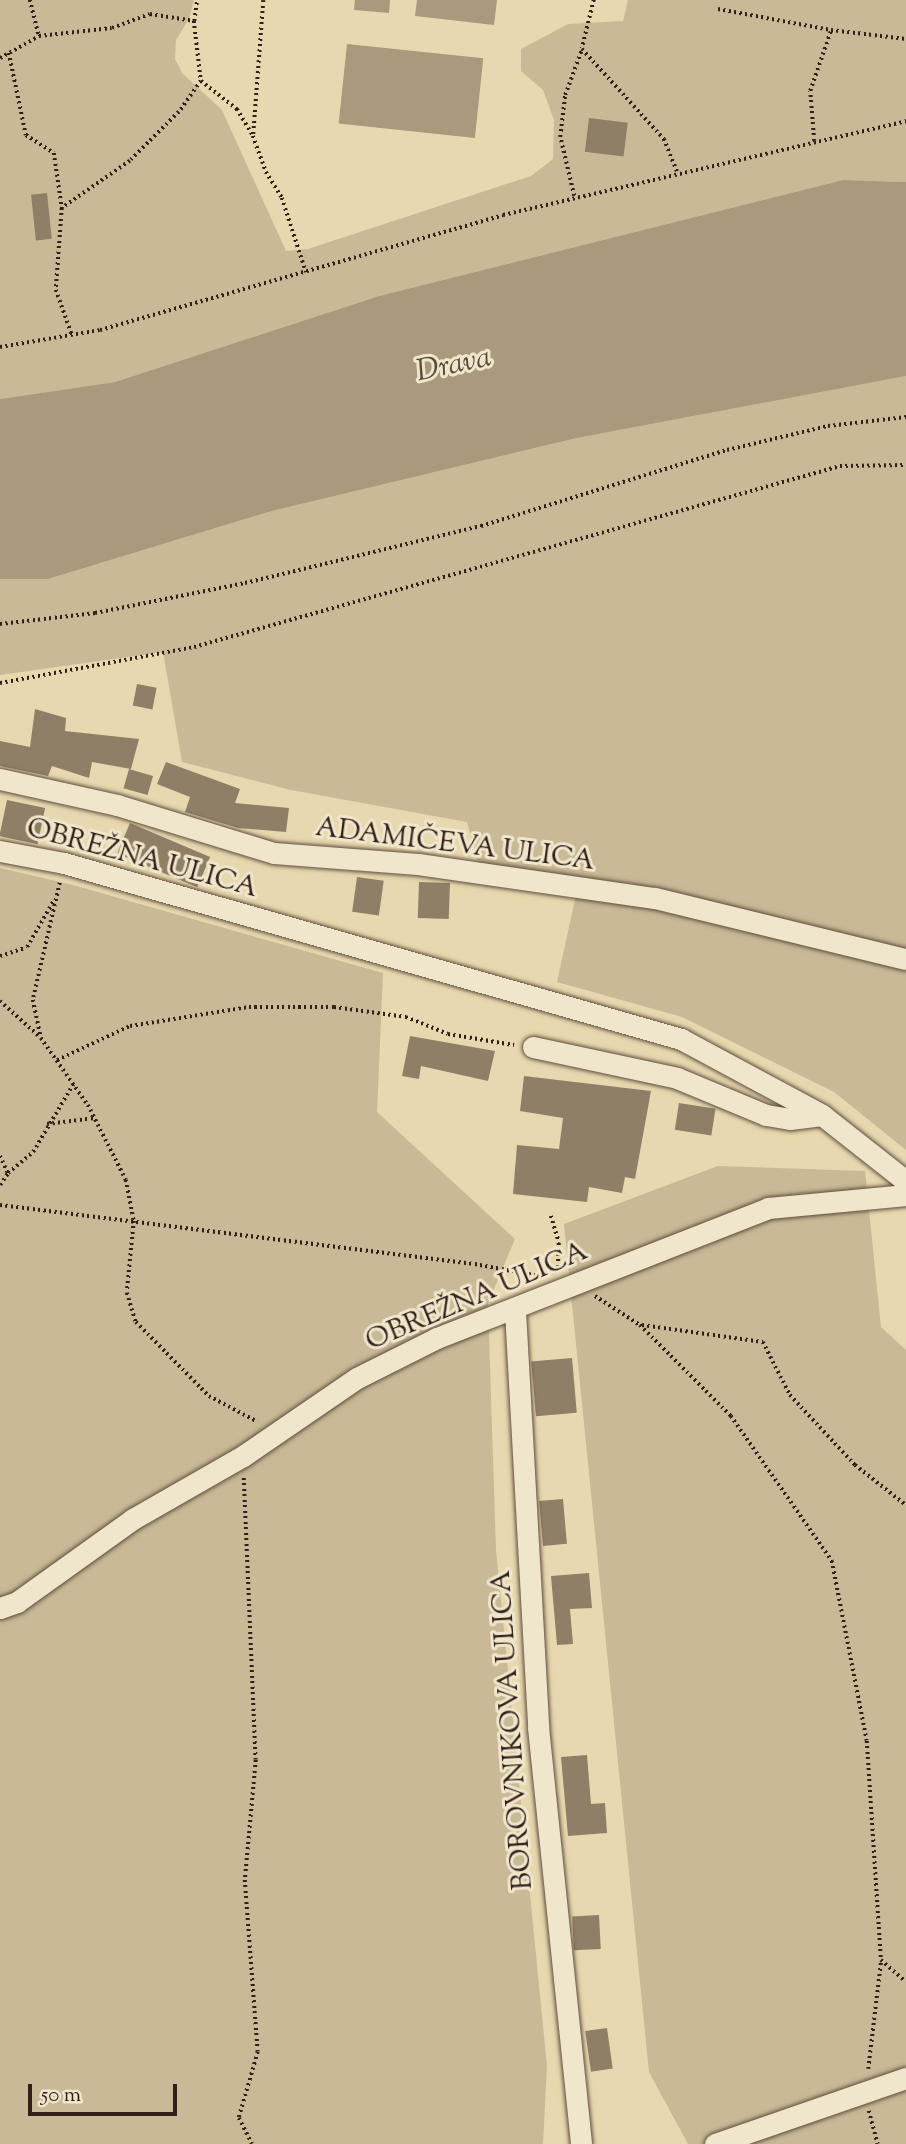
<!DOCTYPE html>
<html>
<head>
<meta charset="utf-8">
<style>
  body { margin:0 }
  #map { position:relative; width:906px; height:2144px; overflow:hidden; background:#e8d8af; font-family:"Sorts Mill Goudy",serif }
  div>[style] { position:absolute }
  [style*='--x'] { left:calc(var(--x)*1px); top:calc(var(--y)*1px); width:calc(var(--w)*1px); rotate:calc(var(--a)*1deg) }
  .green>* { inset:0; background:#c9b996 }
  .water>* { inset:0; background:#aa997c; transform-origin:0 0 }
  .building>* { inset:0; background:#907f67; transform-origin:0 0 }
  .path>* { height:3.5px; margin-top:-1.75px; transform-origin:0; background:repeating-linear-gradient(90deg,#311f19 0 2px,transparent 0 5.5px) }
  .roads { filter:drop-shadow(0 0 2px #5f4d3e) drop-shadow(0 0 2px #5f4d3e) }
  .street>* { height:21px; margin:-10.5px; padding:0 10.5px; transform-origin:10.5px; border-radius:10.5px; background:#f0e6cb }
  span { translate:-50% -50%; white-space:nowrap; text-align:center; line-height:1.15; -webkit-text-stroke:6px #f0e6cb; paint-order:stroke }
  .street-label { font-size:28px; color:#311f19 }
  .water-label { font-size:30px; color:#5b4a3c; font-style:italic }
  .scale { position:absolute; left:28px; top:2084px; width:149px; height:32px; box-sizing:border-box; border:4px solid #311f19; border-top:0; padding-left:9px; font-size:21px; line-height:24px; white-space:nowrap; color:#311f19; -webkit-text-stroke:5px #f0e6cb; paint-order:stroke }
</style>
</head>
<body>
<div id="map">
  <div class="green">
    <i style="clip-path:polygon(0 0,194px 0,189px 19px,176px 40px,175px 59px,183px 74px,222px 110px,286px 251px,308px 249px,531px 176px,553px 159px,554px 120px,543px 90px,521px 71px,521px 49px,568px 24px,623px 21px,628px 0,906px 0,906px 182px,843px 180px,379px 296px,115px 382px,0 399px)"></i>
    <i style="clip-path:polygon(906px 376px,906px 1150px,834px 1092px,682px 1017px,557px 982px,579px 881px,478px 863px,467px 822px,291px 790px,182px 762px,163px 652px,0 675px,0 579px,48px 579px,272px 511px,577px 438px)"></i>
    <i style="clip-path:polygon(0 868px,73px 885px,383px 973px,377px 1112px,515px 1239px,488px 1303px,496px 1550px,547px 2066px,543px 2144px,0 2144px)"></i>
    <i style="clip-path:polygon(718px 1166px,865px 1171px,881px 1327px,906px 1350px,906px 2144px,688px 2144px,649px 2072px,564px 1224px)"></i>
  </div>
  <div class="water">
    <i style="clip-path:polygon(355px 0,390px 0,389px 13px,354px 10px)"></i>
    <i style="clip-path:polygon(417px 0,497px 0,494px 25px,415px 16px)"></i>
    <i style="left:347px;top:44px;width:137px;height:80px;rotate:6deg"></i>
    <i style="clip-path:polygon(843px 180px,906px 182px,906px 376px,577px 438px,272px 511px,48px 579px,0 579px,0 399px,115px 382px,379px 296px)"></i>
  </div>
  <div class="building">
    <i style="left:589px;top:118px;width:39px;height:34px;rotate:7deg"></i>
    <i style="left:47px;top:193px;width:46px;height:16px;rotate:84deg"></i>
    <i style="left:137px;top:684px;width:20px;height:22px;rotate:11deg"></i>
    <i style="clip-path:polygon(35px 709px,66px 718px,65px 731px,139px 739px,131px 769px,92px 762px,89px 778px,52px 766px,48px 776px,0 766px,0 741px,30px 747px)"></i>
    <i style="clip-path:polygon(166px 762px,240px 789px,235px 803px,289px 808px,286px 832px,238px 828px,185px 812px,190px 797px,157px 784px)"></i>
    <i style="left:129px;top:769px;width:25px;height:20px;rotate:16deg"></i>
    <i style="left:7px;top:800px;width:39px;height:37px;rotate:12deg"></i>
    <i style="left:130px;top:823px;width:87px;height:33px;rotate:23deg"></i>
    <i style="left:357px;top:877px;width:27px;height:35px;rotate:8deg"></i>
    <i style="left:419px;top:882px;width:31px;height:36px;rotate:2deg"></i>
    <i style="clip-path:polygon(410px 1036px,495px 1051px,488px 1081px,421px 1066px,419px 1079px,402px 1076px)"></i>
    <i style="clip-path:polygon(524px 1076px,651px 1091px,635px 1179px,625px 1177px,622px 1193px,589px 1187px,587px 1202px,513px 1194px,517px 1145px,559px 1149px,563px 1118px,520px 1111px)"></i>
    <i style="left:679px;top:1103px;width:37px;height:27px;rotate:9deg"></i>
    <i style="left:572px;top:1358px;width:55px;height:41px;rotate:85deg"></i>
    <i style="left:563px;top:1499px;width:45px;height:24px;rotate:85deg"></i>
    <i style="clip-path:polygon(589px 1573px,592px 1608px,570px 1609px,573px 1644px,557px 1645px,551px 1576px)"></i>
    <i style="clip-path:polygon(587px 1755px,591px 1804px,605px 1803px,607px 1833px,568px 1836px,561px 1757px)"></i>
    <i style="left:599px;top:1915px;width:34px;height:27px;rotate:87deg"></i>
    <i style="left:607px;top:2028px;width:41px;height:22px;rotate:82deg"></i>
  </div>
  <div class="path">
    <i style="--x:30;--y:0;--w:37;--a:76"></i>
    <i style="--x:594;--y:0;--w:50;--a:103.8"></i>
    <i style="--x:582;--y:49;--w:122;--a:47.7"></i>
    <i style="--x:664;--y:139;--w:35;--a:68"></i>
    <i style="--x:718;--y:9;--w:115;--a:10.5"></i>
    <i style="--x:194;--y:21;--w:21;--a:-82"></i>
    <i style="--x:9;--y:53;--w:84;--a:78.3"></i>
    <i style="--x:26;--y:135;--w:33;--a:33"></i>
    <i style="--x:54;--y:153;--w:56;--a:81.7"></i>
    <i style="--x:0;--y:58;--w:45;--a:-29.4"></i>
    <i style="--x:39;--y:36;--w:73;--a:-6.3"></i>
    <i style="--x:112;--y:28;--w:40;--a:-20.2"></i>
    <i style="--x:150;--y:14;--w:45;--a:9"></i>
    <i style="--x:194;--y:21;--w:60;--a:83.3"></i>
    <i style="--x:201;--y:81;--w:38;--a:125"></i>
    <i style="--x:179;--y:112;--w:69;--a:135"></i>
    <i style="--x:130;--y:161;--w:83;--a:145.3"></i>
    <i style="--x:62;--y:208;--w:82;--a:94.2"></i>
    <i style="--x:56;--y:290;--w:48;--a:70.4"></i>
    <i style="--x:201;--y:81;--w:46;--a:37.9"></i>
    <i style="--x:237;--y:109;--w:31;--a:59"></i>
    <i style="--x:253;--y:136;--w:38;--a:70"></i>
    <i style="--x:266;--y:172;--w:31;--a:58"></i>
    <i style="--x:282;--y:198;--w:78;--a:72"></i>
    <i style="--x:253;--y:134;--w:134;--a:-85.7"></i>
    <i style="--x:814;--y:141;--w:50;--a:-94.6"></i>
    <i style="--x:810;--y:91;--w:65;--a:-71"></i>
    <i style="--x:831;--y:30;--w:76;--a:6.8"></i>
    <i style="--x:574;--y:196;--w:61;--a:-103.3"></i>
    <i style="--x:560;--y:137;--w:42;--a:-83.2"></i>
    <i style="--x:565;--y:95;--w:49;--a:-69.7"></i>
    <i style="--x:0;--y:347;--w:101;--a:-9.6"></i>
    <i style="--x:100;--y:330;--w:419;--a:-15.9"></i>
    <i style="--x:503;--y:215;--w:414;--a:-13.1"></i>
    <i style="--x:0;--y:624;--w:96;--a:-6.6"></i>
    <i style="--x:95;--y:613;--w:153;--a:-11.3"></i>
    <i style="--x:245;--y:583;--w:243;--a:-13.6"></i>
    <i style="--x:481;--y:526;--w:257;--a:-17.2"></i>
    <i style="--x:727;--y:450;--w:104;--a:-13.4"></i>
    <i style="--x:828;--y:426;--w:79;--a:-6.6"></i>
    <i style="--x:0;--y:683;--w:197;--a:-10.5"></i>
    <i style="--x:194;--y:647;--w:671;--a:-15.65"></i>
    <i style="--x:840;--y:466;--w:66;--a:-0.9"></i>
    <i style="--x:60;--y:883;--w:120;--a:103"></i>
    <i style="--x:33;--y:1000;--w:39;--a:78"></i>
    <i style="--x:41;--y:1038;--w:82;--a:55"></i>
    <i style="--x:88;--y:1105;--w:84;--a:63.1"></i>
    <i style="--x:126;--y:1180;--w:42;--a:79"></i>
    <i style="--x:134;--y:1221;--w:72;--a:95.6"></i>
    <i style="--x:127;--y:1293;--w:30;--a:73"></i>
    <i style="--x:136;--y:1322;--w:104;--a:45.4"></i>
    <i style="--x:209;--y:1396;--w:55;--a:28"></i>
    <i style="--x:0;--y:956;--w:28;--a:-18"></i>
    <i style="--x:27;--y:947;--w:54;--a:-60.1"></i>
    <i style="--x:0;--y:1001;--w:52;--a:41.9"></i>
    <i style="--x:57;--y:1060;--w:81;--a:-25"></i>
    <i style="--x:130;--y:1026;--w:121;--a:-9.1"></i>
    <i style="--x:249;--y:1007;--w:85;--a:0"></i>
    <i style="--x:334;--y:1007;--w:73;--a:7.9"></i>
    <i style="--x:406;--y:1017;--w:45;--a:22"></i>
    <i style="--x:448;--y:1034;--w:67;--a:9.5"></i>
    <i style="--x:47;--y:1124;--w:48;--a:-7.1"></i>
    <i style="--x:0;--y:1156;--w:19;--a:65"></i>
    <i style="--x:8;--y:1173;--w:33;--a:-40"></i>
    <i style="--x:33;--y:1152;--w:80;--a:-59.3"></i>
    <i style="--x:0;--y:1185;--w:14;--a:-56"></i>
    <i style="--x:0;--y:1205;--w:484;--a:7.1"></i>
    <i style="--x:480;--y:1265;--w:60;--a:10.6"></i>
    <i style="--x:551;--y:1216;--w:28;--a:73"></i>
    <i style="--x:559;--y:1243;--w:25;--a:92"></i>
    <i style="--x:595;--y:1296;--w:54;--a:32.8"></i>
    <i style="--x:640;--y:1325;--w:129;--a:45"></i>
    <i style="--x:731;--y:1416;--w:177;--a:55.1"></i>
    <i style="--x:832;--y:1561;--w:183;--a:79"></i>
    <i style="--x:867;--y:1741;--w:219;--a:86.3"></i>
    <i style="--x:881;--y:1960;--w:33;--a:41"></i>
    <i style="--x:642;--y:1325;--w:122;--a:8"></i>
    <i style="--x:763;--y:1342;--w:59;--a:63"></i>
    <i style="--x:790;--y:1395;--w:96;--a:47.1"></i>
    <i style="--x:855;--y:1465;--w:65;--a:38.1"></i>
    <i style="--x:244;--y:1478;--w:282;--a:87.6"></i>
    <i style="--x:256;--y:1760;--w:121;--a:95.2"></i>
    <i style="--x:245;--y:1880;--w:172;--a:85.7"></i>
    <i style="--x:258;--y:2052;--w:69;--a:106.1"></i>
    <i style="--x:239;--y:2118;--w:29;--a:63"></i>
    <i style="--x:868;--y:2069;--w:110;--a:-83.2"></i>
    <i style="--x:869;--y:2111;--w:34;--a:75"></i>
  </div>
  <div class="roads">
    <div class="street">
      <i style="--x:0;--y:779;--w:120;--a:12.5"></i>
      <i style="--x:117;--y:805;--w:164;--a:17"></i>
      <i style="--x:274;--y:853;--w:144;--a:4.4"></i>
      <i style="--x:418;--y:864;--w:239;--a:8.2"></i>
      <i style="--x:655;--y:898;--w:258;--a:13.7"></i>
      <i style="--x:0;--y:851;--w:65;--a:10.6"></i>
      <i style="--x:64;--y:863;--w:642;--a:15.92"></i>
      <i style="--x:681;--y:1039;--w:160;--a:28.3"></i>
      <i style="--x:822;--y:1115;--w:107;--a:38.2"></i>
      <i style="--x:533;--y:1047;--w:147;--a:12.1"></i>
      <i style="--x:677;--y:1078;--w:96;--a:22.6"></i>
      <i style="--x:766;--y:1115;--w:24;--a:9"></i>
      <i style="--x:790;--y:1119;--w:32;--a:-7"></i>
      <i style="--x:515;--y:1311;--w:417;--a:86.8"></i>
      <i style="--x:538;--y:1727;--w:419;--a:84.1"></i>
      <i style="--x:0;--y:1608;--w:18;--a:-19"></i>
      <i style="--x:17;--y:1602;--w:143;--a:-35.6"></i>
      <i style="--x:133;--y:1519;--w:127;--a:-29.8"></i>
      <i style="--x:243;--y:1456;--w:138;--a:-34.4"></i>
      <i style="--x:357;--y:1378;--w:89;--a:-26.6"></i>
      <i style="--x:437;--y:1338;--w:356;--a:-21.4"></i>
      <i style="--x:768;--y:1208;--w:139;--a:-5.4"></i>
      <i style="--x:715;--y:2144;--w:202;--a:-19.1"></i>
    </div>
  </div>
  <div class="street-label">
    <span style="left:455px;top:845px;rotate:7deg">ADAMIČEVA ULICA</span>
    <span style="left:142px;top:859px;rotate:15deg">OBREŽNA ULICA</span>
    <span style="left:477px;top:1297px;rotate:-23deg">OBREŽNA ULICA</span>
    <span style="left:513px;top:1730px;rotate:-94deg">BOROVNIKOVA ULICA</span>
  </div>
  <div class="water-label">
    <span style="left:454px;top:366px;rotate:-12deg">Drava</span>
  </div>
  <div class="scale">50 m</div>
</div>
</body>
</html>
